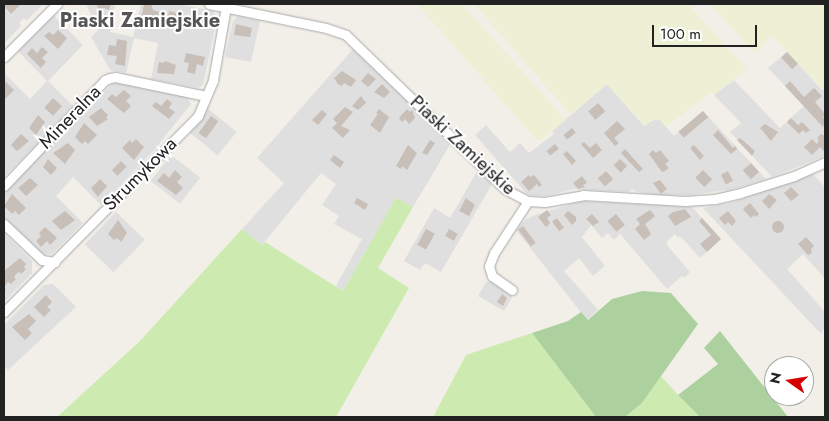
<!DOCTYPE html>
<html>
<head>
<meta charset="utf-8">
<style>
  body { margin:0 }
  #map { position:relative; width:829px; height:421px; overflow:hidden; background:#f2efe9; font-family:Jost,sans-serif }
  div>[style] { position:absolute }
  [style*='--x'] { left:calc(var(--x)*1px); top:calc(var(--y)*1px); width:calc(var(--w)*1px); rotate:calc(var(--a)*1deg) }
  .residential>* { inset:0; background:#e0dfdf; transform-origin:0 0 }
  .farmland>* { inset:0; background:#eef0d5 }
  .grass>* { inset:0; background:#cdebb0 }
  .forest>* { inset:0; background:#add19e }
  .building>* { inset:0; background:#c7bfb8; transform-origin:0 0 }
  .round { border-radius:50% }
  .roads { filter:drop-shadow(0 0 1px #a9a9a9) drop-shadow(0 0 1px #a9a9a9) }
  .minor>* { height:9px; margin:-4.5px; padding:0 4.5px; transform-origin:4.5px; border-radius:4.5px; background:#fff }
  span { translate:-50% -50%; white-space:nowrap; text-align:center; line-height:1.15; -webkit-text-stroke:4px #fff; paint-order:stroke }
  .street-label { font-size:19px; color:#222 }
  .neighbourhood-label { font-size:20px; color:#555; font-weight:700 }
  .frame { position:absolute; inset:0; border:5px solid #222; pointer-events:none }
  .north { position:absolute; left:764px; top:356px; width:50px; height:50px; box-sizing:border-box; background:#fff; border:1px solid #a7a7a7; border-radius:50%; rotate:283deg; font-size:14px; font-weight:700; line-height:20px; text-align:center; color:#222 }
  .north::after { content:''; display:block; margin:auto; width:18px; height:22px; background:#d40000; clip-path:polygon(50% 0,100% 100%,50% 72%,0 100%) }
  .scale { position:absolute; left:652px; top:25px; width:105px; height:22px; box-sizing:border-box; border:2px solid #222; border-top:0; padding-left:6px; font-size:15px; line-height:18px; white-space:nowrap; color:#222; -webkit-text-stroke:4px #fff; paint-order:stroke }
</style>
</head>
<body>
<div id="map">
  <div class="residential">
    <i style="clip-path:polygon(6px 4px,43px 4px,26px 21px,24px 18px,19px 23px,21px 26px,4px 44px,4px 6px)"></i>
    <i style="clip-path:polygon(86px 4px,115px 4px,110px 32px,133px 37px,141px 4px,178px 4px,213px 11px,217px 18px,203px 85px,198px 88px,151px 79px,158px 43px,134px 38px,126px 73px,110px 70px,91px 37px,98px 30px)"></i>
    <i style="clip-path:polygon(53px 15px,83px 45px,48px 81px,74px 107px,4px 177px,4px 73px,30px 99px,47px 81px,18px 51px)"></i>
    <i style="clip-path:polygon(238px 16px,260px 21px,251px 62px,225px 57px,233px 21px)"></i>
    <i style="clip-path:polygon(353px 49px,451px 143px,413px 207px,396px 199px,343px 291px,336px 286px,362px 239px,334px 224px,339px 216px,322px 205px,336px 184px,321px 173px,262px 245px,242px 229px,284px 183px,257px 158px)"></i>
    <i style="clip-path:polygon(787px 52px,822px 90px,825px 87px,825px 156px,772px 177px,730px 132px,741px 123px,714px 95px,734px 80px,780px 128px,804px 106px,768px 68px)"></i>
    <i style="clip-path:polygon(114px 82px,188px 97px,191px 104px,154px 150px,101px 205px,73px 177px,56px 196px,83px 223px,52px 254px,40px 254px,4px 218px,4px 192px)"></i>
    <i style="clip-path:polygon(607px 84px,644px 126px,651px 121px,659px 119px,674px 136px,703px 111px,766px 179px,727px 191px,726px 190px,691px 195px,661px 195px,637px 192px,633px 189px,628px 192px,573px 189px,547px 196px,534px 196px,527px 194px,475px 135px,486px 125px,510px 152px,520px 143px,529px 153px,554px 134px,552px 131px)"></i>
    <i style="left:207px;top:108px;width:38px;height:30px;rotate:39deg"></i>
    <i style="left:171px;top:155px;width:37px;height:33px;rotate:38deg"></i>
    <i style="clip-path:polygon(478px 170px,492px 184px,441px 272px,425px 263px,420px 270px,404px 261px,434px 208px,450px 218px)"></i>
    <i style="clip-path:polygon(813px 174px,825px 187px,825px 279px,803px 254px,787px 269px,825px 312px,825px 327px,821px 334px,703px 208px,730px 203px)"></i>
    <i style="clip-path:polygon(581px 201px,692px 207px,721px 239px,700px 258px,680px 236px,678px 238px,675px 234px,669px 239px,666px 244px,690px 272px,684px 278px,682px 276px,667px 289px,620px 234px,614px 240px,608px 233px,602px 238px,591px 225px,582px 237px,605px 266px,593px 276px,579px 258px,564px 271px,598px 310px,587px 320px,516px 230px,525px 220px,535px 215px)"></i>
    <i style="left:116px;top:212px;width:40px;height:45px;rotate:44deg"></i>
    <i style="clip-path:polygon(4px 233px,32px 261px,32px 273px,4px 302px)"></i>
    <i style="clip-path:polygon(491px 281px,514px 294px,504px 311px,478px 296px,486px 282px)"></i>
    <i style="clip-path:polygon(53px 284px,76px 307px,8px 370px,4px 366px,4px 325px,44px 285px)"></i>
  </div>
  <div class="farmland">
    <i style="clip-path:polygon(417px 4px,462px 4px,566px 120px,538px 142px)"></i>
    <i style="clip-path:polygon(474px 4px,688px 4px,747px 69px,714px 95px,711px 92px,666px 127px,659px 119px,651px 121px,645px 126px,607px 84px,571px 115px)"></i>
    <i style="clip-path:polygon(710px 4px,825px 4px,825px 87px,823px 90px,772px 36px,755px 53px)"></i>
  </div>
  <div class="grass">
    <i style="clip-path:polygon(396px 198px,413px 207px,378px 268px,409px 288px,336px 417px,57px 417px,140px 341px,242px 229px,262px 245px,265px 242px,343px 291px)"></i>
    <i style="clip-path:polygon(532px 333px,596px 417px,433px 417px,466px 355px)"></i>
    <i style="clip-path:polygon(661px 376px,678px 395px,700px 417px,625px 417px,642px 403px)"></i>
  </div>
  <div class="forest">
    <i style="clip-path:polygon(642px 291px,671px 293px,698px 324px,642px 403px,625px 417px,596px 417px,532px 333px,568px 321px,581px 312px,588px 320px,612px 299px)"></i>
    <i style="clip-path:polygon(720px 331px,788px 417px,700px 417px,678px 395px,718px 364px,704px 348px)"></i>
  </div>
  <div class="building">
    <i style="clip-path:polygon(6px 4px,21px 4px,11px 14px,4px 6px)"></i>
    <i style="clip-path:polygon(91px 4px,111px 4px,109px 10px,104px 8px,103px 11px,97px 9px,98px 6px)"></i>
    <i style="clip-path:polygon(144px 4px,151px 4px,153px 10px,159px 12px,157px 24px,150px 23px,149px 27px,140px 25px)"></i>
    <i style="clip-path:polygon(169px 11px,184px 15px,182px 27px,166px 26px)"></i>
    <i style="left:196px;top:17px;width:12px;height:10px;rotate:14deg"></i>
    <i style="clip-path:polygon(236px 24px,252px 28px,250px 37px,234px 35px)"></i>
    <i style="clip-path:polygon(58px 30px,67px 38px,58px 49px,44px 36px,49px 32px,53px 35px)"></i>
    <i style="clip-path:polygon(117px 39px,127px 41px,125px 66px,115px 64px,117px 56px,107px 55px,109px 45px,116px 46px)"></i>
    <i style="clip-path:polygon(42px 47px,48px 52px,42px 58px,46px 62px,41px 68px,27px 54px,32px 48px,37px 53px)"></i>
    <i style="left:787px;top:52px;width:16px;height:8px;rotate:47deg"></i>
    <i style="clip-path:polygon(186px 53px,205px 57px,203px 66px,197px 64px,195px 74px,187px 72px,189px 63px,184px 62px)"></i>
    <i style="clip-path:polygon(165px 61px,176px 65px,174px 74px,157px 73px,159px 62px,164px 63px)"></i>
    <i style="clip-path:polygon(342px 71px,356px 80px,351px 87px,344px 83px,342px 86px,338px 84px,334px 78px)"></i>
    <i style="clip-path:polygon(368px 73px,376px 79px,368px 87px,361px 81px)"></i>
    <i style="clip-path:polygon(790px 81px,804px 97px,814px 88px,822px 96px,815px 102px,825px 114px,823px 117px,825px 120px,823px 127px,785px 86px)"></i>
    <i style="clip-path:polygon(6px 82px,14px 90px,4px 100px,4px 84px)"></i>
    <i style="clip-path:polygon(382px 84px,390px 92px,384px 98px,374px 92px)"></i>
    <i style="clip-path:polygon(124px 90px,131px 96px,126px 101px,131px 106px,124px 113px,107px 99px,112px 94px,116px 97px)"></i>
    <i style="clip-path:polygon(361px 96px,366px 103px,358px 110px,352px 106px)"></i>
    <i style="left:53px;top:98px;width:12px;height:13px;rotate:42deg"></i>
    <i style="clip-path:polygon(167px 99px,172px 103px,169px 108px,175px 112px,169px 119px,152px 106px,156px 102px,161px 106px)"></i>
    <i style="left:598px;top:103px;width:11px;height:13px;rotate:49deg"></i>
    <i style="clip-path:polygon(345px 107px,353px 112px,341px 126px,350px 130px,343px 138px,332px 128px,337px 123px,333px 119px)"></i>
    <i style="clip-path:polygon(101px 108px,108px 115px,106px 118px,108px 119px,97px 126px,89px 117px)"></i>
    <i style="clip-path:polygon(379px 109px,389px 117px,380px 133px,370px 125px,378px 114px,376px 113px)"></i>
    <i style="clip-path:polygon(407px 109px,410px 112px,412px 110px,415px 118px,409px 124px,405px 119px,402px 122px,399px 118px)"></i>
    <i style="clip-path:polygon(322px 110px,327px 114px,318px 125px,312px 120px)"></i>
    <i style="left:703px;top:111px;width:8px;height:32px;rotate:50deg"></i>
    <i style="clip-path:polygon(38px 115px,45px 122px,36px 135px,29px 128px)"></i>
    <i style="left:211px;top:116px;width:9px;height:21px;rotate:36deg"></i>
    <i style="clip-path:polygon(791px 118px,798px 125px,802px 122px,810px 130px,806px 133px,803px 130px,799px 134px,787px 122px)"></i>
    <i style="clip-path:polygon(617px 121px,625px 129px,614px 138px,619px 143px,615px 146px,604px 133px)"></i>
    <i style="clip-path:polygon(84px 123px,97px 135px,88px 144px,85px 141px,82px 144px,75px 137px)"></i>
    <i style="clip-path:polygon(765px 124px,778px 132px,771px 141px,760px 128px)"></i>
    <i style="left:572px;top:128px;width:6px;height:11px;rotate:51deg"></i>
    <i style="clip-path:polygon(718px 130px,733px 148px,735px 146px,737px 149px,731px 154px,713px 135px)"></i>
    <i style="clip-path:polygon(21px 134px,29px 141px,17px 151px,11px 145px)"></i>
    <i style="clip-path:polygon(821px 134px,825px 136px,825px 150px,824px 151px,820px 147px,812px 155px,804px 147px,812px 139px,817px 144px,819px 140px,817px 138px)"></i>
    <i style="clip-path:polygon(740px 138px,755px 151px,752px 156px,737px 140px)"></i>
    <i style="clip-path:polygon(136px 139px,144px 147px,134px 160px,122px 148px,130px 140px,132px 143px)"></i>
    <i style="clip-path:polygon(430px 140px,435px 143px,427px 155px,422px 153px)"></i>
    <i style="clip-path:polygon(584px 142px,590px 148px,596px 143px,602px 150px,593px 158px,581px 144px)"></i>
    <i style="clip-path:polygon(68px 143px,75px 150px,65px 164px,53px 153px)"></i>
    <i style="left:555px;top:144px;width:6px;height:11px;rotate:51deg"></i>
    <i style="clip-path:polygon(408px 145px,417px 153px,407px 170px,402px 166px,401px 169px,396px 166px)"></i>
    <i style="clip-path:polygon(694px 145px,704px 156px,700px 160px,690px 148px)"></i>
    <i style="clip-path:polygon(625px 149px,643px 169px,639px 172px,621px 153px)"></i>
    <i style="clip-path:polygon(653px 150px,656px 153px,660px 150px,669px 161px,665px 164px,669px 168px,665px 171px,662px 172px,649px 154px)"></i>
    <i style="clip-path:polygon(567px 151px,576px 161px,572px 165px,563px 154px)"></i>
    <i style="clip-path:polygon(334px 155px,344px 162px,340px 168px,330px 160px)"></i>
    <i style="clip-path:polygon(48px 159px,57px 168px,51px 175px,43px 167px)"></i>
    <i style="left:620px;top:159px;width:10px;height:9px;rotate:45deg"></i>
    <i style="left:121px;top:161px;width:8px;height:13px;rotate:45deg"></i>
    <i style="left:751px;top:163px;width:12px;height:11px;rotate:48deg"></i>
    <i style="clip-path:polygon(175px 170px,182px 177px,177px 182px,183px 188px,176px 195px,157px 181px,164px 173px,169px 178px)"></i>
    <i style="left:703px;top:170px;width:13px;height:11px;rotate:45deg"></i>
    <i style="left:606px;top:171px;width:11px;height:11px;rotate:49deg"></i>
    <i style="left:728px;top:171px;width:11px;height:8px;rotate:63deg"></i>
    <i style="clip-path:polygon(529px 175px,531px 177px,534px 175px,542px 185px,539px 187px,537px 184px,529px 191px,521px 182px)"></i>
    <i style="clip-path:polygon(582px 176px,587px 183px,583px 185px,585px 187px,578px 189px,573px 183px)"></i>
    <i style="clip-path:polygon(30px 178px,38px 185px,26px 196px,18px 188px)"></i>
    <i style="clip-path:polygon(100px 179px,107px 186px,98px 197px,91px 188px)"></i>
    <i style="clip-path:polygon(660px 180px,667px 189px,661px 194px,653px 183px)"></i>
    <i style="clip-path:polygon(791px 187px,799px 195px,791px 201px,784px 193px)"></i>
    <i style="clip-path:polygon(12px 194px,26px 208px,19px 215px,15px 211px,12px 214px,4px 206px)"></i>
    <i style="clip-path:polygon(769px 194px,777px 200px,769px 209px,762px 201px)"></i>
    <i style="clip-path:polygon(357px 198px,368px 204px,365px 210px,354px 203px)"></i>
    <i style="clip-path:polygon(466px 198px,475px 205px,469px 216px,459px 211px)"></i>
    <i style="clip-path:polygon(750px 203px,759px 214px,756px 217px,754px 215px,751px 218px,743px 209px)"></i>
    <i style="clip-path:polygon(685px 209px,691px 217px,675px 226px,668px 216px,673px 212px)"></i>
    <i style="clip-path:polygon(547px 210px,551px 215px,547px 218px,550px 223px,546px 227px,538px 217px)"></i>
    <i style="clip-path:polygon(650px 210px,655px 216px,645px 224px,651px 234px,644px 240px,635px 229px,640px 224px,636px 219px)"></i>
    <i style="clip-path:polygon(65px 211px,75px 220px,61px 230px,52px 221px)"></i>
    <i style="clip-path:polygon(568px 211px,576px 217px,576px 221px,572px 225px,564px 215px)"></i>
    <i style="clip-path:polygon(728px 211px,736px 221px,732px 226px,728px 222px,725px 225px,719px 218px)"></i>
    <i style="clip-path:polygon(592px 214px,599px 222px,593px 226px,586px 219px)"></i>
    <i style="left:616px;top:214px;width:14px;height:11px;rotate:51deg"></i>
    <i style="left:557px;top:218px;width:12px;height:6px;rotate:55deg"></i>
    <i style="clip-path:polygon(702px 218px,721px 239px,707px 252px,700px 244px,711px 235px,699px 221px)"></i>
    <i style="clip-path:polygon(118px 220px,127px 233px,121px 242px,117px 238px,114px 240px,108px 234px)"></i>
    <i class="round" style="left:772px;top:221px;width:12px;height:12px"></i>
    <i style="left:523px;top:226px;width:21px;height:6px;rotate:53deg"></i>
    <i style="clip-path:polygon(45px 227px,57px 238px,50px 245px,47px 241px,41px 247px,36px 241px,41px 236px,39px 233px)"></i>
    <i style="left:426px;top:229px;width:10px;height:18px;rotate:29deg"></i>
    <i style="left:449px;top:229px;width:10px;height:8px;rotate:29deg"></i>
    <i style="clip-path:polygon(806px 237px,814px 246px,811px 249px,812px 253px,808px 255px,798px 244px)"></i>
    <i style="clip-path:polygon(20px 258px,26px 264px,24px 267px,26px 269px,21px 274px,19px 272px,16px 274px,14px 277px,16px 279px,11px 284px,8px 282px,4px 287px,6px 289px,4px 291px,4px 271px)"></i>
    <i style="clip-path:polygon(502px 294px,507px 298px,503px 306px,497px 302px)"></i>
    <i style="clip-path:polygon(46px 295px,52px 302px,47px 307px,51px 310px,44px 317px,34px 307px)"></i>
    <i style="clip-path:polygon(29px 314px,36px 321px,28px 329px,32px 333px,25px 340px,12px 327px)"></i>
  </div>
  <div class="roads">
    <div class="minor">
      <i style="--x:209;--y:4;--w:119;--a:11.6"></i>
      <i style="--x:326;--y:28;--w:21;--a:19"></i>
      <i style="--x:346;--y:35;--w:221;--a:44.1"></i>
      <i style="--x:505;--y:189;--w:26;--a:28"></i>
      <i style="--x:528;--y:201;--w:17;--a:3"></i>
      <i style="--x:545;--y:202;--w:39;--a:-10"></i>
      <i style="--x:583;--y:195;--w:102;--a:3.4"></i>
      <i style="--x:685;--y:201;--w:30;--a:-4"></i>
      <i style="--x:715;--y:199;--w:26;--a:-13"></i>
      <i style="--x:740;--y:193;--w:57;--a:-17.5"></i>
      <i style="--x:794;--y:176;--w:34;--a:-24"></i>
      <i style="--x:4;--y:57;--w:75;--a:-45"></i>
      <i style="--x:4;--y:186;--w:146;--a:-46.4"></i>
      <i style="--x:105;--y:80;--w:5;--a:-22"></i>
      <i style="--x:110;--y:78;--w:5;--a:-11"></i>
      <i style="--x:115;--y:77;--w:93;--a:11.8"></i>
      <i style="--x:4;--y:224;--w:52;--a:43.5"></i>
      <i style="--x:42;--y:260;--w:13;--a:9"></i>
      <i style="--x:512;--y:290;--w:24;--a:-145"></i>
      <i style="--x:492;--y:276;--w:10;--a:-107"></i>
      <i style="--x:489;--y:266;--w:14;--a:-69"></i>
      <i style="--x:494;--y:253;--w:62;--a:-56.8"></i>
      <i style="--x:4;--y:312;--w:276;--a:-45.3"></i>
      <i style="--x:198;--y:116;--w:39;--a:-67"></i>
      <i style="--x:213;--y:80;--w:74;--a:-79.9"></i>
    </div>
  </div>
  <div class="street-label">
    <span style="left:70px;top:117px;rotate:-46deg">Mineralna</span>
    <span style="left:463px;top:145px;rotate:43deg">Piaski Zamiejskie</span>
    <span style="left:140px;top:174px;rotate:-45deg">Strumykowa</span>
  </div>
  <div class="neighbourhood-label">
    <span style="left:140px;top:20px">Piaski Zamiejskie</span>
  </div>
  <div class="frame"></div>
  <div class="north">N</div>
  <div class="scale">100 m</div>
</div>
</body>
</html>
